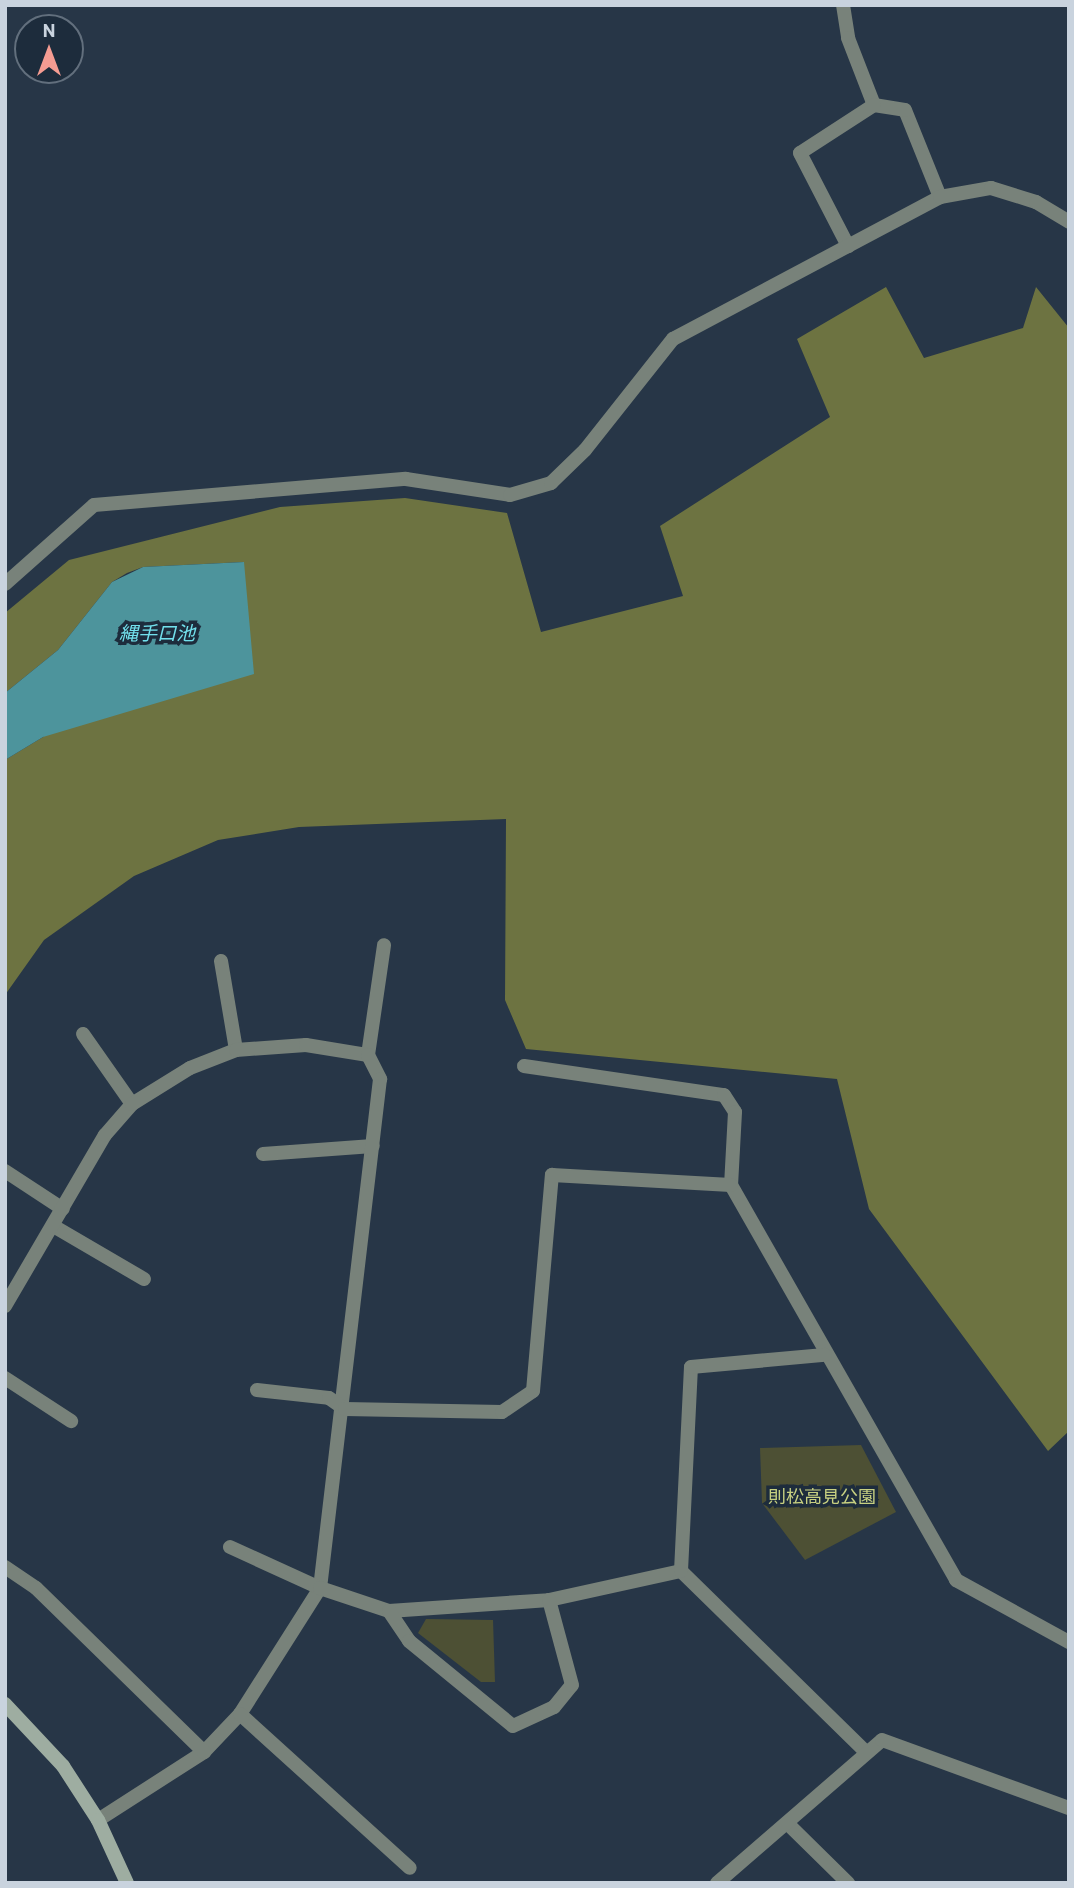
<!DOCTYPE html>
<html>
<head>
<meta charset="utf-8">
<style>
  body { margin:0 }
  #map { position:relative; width:1074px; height:1888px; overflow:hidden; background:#273647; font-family:Barlow,"Noto Sans JP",sans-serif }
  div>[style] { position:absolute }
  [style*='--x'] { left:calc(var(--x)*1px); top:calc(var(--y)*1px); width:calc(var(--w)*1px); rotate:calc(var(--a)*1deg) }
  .green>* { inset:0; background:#4d5034 }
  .forest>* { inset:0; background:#6d7341 }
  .water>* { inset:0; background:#4d949c }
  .lane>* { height:14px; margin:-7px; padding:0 7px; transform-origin:7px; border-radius:7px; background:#78827a }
  .street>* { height:14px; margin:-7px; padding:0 7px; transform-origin:7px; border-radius:7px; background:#78827a }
  .secondary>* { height:14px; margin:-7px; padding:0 7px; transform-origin:7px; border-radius:7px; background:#9eada1 }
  span { translate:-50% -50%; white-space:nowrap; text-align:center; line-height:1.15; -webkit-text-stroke:7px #1d2c3c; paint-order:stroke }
  .park-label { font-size:18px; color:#c7d081 }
  .water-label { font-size:19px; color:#72e0ec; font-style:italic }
  .frame { position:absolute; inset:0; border:7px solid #c9d3de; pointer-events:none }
  .north { position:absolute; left:14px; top:14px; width:70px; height:70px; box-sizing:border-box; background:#1d2c3c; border:2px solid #626f7d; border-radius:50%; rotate:0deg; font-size:19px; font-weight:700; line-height:28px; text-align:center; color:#c9d3de }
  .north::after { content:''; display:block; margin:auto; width:24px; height:32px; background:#f59c92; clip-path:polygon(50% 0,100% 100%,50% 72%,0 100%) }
</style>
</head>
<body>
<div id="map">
  <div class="green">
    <i style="clip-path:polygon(861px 1445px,896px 1512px,805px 1560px,762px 1503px,760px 1448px)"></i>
    <i style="clip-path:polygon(426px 1619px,493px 1620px,495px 1682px,481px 1682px,418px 1633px)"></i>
  </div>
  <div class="forest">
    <i style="clip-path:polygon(886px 287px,924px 358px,1023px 328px,1036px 287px,1069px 328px,1069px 1431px,1048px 1451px,869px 1209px,837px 1079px,526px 1049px,505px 1000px,506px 819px,299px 827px,218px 840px,134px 876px,44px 940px,5px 995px,5px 760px,43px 737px,244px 562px,143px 567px,127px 573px,112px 582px,58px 650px,5px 693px,5px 613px,69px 560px,280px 507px,405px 498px,507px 513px,541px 632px,683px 596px,660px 526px,830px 417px,797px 339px)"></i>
  </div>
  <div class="water">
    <i style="clip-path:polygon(244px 562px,254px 674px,43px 737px,5px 760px,5px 693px,58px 650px,112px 582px,143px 567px)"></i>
  </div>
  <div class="lane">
    <i style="--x:905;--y:110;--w:94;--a:68.1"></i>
    <i style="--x:800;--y:153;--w:105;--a:62.7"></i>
  </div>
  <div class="street">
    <i style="--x:843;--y:5;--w:33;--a:81"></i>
    <i style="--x:848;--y:38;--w:72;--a:68.8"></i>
    <i style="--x:874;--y:105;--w:31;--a:9"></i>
    <i style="--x:800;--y:153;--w:88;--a:-33"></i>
    <i style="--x:5;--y:584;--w:119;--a:-41.6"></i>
    <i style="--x:94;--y:505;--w:313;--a:-4.8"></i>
    <i style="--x:406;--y:479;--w:105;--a:8.7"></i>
    <i style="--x:510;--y:495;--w:43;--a:-16.3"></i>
    <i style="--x:551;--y:483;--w:47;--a:-44.1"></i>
    <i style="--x:585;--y:450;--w:142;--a:-51.6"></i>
    <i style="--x:673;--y:339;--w:302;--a:-28"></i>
    <i style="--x:940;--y:197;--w:52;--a:-10"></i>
    <i style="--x:991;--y:188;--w:47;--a:17.3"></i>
    <i style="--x:1036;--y:202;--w:39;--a:31"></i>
    <i style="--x:221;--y:961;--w:90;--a:80.4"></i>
    <i style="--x:83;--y:1034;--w:85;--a:55"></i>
    <i style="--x:368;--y:1055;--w:111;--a:-81.7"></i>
    <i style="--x:524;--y:1066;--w:202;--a:8.3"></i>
    <i style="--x:724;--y:1095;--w:20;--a:57"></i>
    <i style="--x:735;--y:1112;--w:73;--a:93.1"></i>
    <i style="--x:731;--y:1185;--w:455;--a:60.3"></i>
    <i style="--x:956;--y:1580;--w:129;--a:28.8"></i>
    <i style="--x:263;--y:1154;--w:110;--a:-4.2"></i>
    <i style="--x:5;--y:1171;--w:69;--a:33.2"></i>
    <i style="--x:55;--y:1227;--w:103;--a:30.3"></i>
    <i style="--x:5;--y:1306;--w:198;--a:-59.7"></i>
    <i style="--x:105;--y:1135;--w:41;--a:-48.9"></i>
    <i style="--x:132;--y:1104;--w:68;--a:-31.8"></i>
    <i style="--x:190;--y:1068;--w:49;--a:-21.4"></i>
    <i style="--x:236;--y:1050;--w:70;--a:-4.1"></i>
    <i style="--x:306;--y:1045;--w:63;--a:9.2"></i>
    <i style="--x:368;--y:1055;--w:27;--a:63"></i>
    <i style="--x:380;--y:1079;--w:513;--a:96.72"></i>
    <i style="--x:320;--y:1588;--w:149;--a:122.4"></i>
    <i style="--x:240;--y:1714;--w:52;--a:133.5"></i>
    <i style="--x:204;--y:1752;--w:126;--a:147.3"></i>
    <i style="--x:5;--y:1378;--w:79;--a:33.1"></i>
    <i style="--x:257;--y:1390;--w:72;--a:6.3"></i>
    <i style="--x:329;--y:1398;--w:19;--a:35"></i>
    <i style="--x:345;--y:1409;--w:157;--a:1.1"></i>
    <i style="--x:502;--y:1412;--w:37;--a:-34"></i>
    <i style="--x:533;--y:1391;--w:217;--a:-85"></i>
    <i style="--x:552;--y:1175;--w:179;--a:3.2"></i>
    <i style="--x:230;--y:1547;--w:99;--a:24.5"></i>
    <i style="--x:320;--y:1588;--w:73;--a:18.4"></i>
    <i style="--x:389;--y:1611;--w:160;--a:-3.9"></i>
    <i style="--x:549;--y:1600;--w:135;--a:-12.4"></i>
    <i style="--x:681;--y:1571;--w:257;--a:44.4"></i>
    <i style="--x:5;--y:1567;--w:37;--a:34"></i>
    <i style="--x:36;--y:1588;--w:235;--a:44.3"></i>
    <i style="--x:681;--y:1571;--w:204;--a:-87.2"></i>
    <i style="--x:691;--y:1367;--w:134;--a:-5.2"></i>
    <i style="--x:389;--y:1611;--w:36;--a:56"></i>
    <i style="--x:409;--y:1641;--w:134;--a:39.3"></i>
    <i style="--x:513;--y:1726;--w:45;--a:-24.9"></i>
    <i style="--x:554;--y:1707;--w:28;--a:-51"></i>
    <i style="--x:572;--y:1685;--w:88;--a:-105.1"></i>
    <i style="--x:240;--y:1714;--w:229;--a:42.2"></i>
    <i style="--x:789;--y:1825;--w:83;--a:44.5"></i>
    <i style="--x:717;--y:1883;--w:218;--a:-40.9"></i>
    <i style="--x:882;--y:1740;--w:199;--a:20"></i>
  </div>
  <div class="secondary">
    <i style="--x:5;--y:1704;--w:85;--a:46.9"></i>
    <i style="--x:63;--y:1766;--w:64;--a:57.1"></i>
    <i style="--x:98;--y:1820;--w:69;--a:65.3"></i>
  </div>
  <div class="park-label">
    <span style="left:822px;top:1496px">則松高見公園</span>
  </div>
  <div class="water-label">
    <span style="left:157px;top:633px">縄手口池</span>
  </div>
  <div class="frame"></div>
  <div class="north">N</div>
</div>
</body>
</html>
